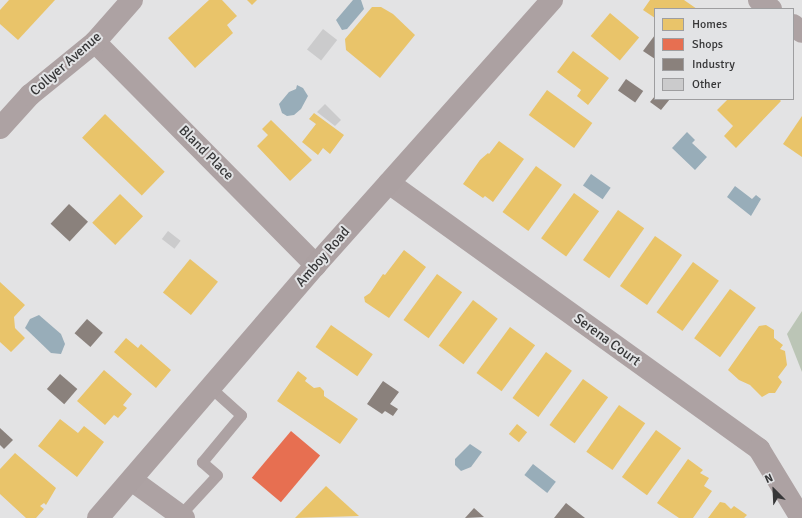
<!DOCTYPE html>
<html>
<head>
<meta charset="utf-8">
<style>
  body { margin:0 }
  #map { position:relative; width:802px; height:518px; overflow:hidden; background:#e3e3e4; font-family:Signika,sans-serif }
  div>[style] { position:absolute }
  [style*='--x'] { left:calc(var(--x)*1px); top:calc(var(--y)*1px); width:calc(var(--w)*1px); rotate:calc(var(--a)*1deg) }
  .forest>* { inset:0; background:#bbc5b6 }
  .water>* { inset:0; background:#98adb9; transform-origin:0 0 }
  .homes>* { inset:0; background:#e9c46a; transform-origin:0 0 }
  .shops>* { inset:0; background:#e76f51; transform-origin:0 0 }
  .industry>* { inset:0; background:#8a817c; transform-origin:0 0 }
  .building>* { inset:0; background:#cbcbcc; transform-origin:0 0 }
  .service>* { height:11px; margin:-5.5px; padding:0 5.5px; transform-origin:5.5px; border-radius:5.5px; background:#ada2a3 }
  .minor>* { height:22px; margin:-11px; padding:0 11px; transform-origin:11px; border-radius:11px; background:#ada2a3 }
  .secondary>* { height:22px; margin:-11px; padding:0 11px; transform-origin:11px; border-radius:11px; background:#aca1a2 }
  span { translate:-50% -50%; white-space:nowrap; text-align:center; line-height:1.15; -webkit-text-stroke:4px #e2e3e5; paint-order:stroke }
  .street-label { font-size:14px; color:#373738 }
  .legend { position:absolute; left:654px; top:8px; width:140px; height:92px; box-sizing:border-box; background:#e2e3e5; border:1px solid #9e9ea0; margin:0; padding:5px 7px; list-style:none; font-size:12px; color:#373738 }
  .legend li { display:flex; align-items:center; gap:8px; height:20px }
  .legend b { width:20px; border:1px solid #9e9ea0 }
  .north { position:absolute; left:754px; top:470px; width:40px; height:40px; -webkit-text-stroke:3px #e2e3e5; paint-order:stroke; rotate:336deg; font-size:11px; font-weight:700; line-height:16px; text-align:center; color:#373738 }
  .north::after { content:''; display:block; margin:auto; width:14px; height:18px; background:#373738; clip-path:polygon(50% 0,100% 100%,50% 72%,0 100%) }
</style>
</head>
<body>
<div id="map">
  <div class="forest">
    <i style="clip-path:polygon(802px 311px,802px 372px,787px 334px)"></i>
  </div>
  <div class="water">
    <i style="clip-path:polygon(353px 0,361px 0,364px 9px,347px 29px,342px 30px,336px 20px)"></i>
    <i style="clip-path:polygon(297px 85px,303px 88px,308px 96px,301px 109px,294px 115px,287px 116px,282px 113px,279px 104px,289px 92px,296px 89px)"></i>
    <i style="clip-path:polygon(687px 132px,695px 140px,692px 143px,707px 157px,695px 170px,672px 148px)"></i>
    <i style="left:591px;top:174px;width:24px;height:14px;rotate:35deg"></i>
    <i style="clip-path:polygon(735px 186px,752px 199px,756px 195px,761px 199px,751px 216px,727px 197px)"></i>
    <i style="clip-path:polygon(39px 315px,61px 334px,65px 344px,61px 354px,51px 353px,25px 328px,30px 319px)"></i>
    <i style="clip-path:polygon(470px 444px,482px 452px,471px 467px,461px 471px,455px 465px,455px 459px)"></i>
    <i style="left:533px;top:464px;width:29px;height:14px;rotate:38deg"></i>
  </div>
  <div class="homes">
    <i style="clip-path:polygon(9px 0,55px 0,18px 40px,0 24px,0 10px)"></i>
    <i style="clip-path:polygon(209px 0,222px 0,237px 16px,227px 25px,233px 33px,195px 68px,168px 38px)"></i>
    <i style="clip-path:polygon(247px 0,257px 0,252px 5px)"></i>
    <i style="clip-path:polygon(650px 0,684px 0,697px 9px,655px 9px,655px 18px,643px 10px)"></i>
    <i style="clip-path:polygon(372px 7px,381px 7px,393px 14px,415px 35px,380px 78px,346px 50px,345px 39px)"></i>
    <i style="left:610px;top:13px;width:38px;height:30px;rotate:40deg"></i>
    <i style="clip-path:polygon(573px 51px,609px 78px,588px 105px,577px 96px,581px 90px,557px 72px)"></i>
    <i style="left:547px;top:90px;width:56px;height:31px;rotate:36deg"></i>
    <i style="clip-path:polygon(728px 99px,779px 99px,781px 101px,736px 148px,724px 136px,733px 126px,717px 110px)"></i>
    <i style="clip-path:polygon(314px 113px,344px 135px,330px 154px,323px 148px,318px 155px,302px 142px,316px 124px,309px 119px)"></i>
    <i style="left:105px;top:114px;width:83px;height:33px;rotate:44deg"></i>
    <i style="clip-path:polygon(802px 116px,802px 157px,783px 144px)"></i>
    <i style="clip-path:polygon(271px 120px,312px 160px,290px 181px,257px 146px,268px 135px,262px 129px)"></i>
    <i style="clip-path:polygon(499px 141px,524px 159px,493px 202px,485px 196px,483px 198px,463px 184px,480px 160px,488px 153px,489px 154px)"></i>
    <i style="left:536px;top:166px;width:32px;height:57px;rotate:36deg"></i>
    <i style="left:574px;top:193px;width:31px;height:56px;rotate:36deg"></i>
    <i style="left:120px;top:194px;width:32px;height:40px;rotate:44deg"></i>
    <i style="left:618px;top:210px;width:32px;height:61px;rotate:35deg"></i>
    <i style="left:655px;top:236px;width:33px;height:61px;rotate:35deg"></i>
    <i style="clip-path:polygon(404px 250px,426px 267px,389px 318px,365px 302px,364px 297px,370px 293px,383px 274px,385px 275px)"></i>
    <i style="left:190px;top:259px;width:36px;height:43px;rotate:39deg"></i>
    <i style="left:693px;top:262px;width:32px;height:62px;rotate:36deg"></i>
    <i style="left:437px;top:274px;width:31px;height:57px;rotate:36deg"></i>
    <i style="clip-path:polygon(0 282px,25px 305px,14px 317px,15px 328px,25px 338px,11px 352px,0 342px)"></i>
    <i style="left:730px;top:289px;width:32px;height:61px;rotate:36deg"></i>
    <i style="left:473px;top:300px;width:31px;height:57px;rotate:37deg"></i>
    <i style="left:331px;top:325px;width:51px;height:27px;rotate:35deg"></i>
    <i style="clip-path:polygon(766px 325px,774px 330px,774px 338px,783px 345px,780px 349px,785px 351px,787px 365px,778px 377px,782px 382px,775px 393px,769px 393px,762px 397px,750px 385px,739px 380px,728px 370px,759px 326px)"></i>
    <i style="left:510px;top:327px;width:31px;height:57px;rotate:36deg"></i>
    <i style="clip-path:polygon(126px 338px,138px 348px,141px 344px,171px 370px,156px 388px,114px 352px)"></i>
    <i style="left:546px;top:352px;width:32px;height:57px;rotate:36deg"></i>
    <i style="clip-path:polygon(104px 370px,132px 394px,123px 405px,127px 408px,118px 418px,114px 415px,105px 425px,77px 401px)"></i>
    <i style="clip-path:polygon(298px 371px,307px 378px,305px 381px,314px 388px,320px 387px,324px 391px,324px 396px,358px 419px,340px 444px,277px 401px)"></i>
    <i style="left:583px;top:379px;width:31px;height:57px;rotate:36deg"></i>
    <i style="left:619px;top:405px;width:32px;height:57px;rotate:35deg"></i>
    <i style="clip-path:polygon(60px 419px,78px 433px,84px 426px,104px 442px,77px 477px,38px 446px)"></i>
    <i style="left:517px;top:424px;width:13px;height:13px;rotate:39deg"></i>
    <i style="left:656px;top:430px;width:31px;height:58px;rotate:36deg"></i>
    <i style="clip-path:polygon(15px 453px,56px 488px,46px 505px,44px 503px,40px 506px,44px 509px,36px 518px,26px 518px,0 494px,0 469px)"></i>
    <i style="clip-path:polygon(688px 459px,703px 470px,700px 473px,709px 478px,704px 486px,712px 491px,693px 518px,679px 518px,657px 503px)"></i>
    <i style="clip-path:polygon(326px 486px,359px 516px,295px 518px)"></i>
    <i style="clip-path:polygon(720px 502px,725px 503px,731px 509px,734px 506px,747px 515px,744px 518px,708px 518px)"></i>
  </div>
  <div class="shops">
    <i style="left:291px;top:431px;width:38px;height:61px;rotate:40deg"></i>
  </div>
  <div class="industry">
    <i style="clip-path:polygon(655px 35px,655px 59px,643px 51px)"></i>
    <i style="left:626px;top:79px;width:21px;height:14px;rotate:35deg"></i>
    <i style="clip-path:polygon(655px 96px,655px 99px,670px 99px,661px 110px,650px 102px)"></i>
    <i style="left:69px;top:204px;width:26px;height:27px;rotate:43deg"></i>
    <i style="left:87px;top:319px;width:21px;height:19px;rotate:41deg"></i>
    <i style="left:60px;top:374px;width:23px;height:20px;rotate:41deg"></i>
    <i style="clip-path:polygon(383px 381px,399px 392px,390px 404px,398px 409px,393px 416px,385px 411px,382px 414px,367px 404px)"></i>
    <i style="clip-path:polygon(0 428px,13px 440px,4px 449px,0 445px)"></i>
    <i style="clip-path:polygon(566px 503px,585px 518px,554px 518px)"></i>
    <i style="clip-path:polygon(474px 508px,484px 517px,465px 518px)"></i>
  </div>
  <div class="building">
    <i style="left:323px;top:29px;width:18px;height:26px;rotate:38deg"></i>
    <i style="clip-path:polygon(325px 104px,341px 120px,335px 126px,317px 112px)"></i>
    <i style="left:168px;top:231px;width:16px;height:10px;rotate:38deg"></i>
  </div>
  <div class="service">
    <i style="--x:180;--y:515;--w:54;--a:-47.2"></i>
    <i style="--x:217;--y:475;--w:20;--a:-139"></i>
    <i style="--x:202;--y:462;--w:61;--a:-50.3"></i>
    <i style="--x:241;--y:415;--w:40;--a:-138"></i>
  </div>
  <div class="minor">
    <i style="--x:759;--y:0;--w:15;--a:37"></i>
    <i style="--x:793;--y:25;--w:11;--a:38"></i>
    <i style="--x:95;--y:42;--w:314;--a:45.3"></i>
    <i style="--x:0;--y:128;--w:45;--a:-47.7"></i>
    <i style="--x:30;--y:95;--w:84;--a:-39.2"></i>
    <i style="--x:95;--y:42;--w:56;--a:-48.6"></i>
    <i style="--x:389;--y:183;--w:456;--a:35.7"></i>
    <i style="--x:759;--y:449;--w:81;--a:58.7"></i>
    <i style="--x:133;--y:481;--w:63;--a:36"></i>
  </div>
  <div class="secondary">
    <i style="--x:98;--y:518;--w:331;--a:-49.3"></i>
    <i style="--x:314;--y:267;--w:358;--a:-48.3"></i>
  </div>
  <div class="street-label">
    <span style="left:66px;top:64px;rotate:-41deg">Collyer Avenue</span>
    <span style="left:206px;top:153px;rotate:45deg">Bland Place</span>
    <span style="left:323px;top:257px;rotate:-49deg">Amboy Road</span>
    <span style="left:607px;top:340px;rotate:36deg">Serena Court</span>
  </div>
  <ul class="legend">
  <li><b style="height:11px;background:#e9c46a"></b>Homes</li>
  <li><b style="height:11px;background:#e76f51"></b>Shops</li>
  <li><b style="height:11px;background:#8a817c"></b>Industry</li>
  <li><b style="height:11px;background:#cbcbcc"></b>Other</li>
  </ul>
  <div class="north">N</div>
</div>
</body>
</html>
